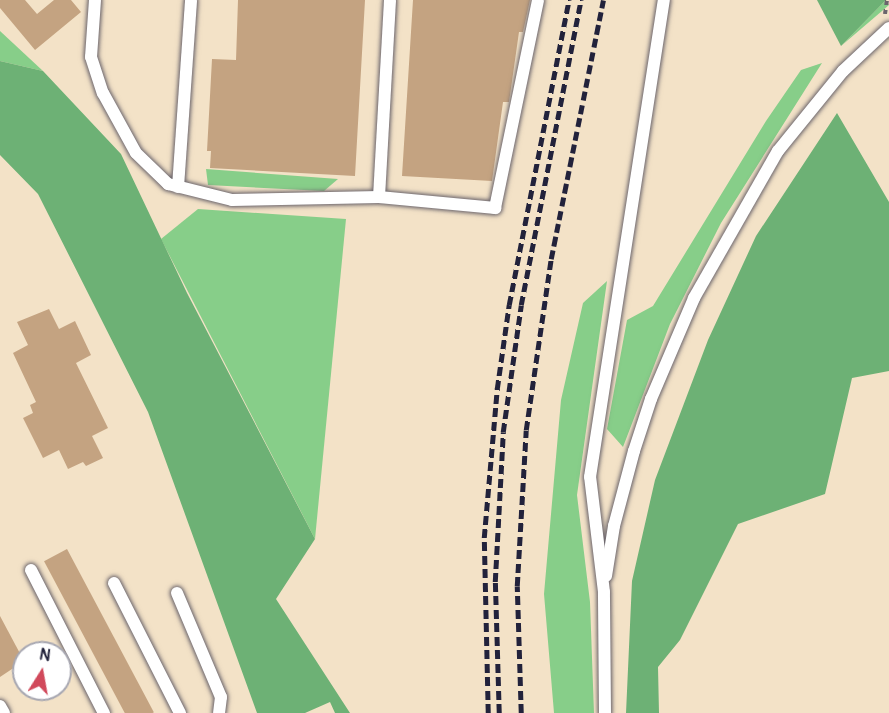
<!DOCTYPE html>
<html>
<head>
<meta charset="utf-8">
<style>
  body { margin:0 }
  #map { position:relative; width:889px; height:713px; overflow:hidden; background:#f3e2c7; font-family:Pangolin,sans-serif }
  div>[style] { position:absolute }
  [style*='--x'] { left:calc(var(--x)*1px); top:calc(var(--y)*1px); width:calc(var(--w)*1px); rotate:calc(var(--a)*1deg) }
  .green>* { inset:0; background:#87ce89 }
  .forest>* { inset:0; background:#6db175 }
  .building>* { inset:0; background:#c4a381; transform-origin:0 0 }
  .path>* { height:4px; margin-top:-2px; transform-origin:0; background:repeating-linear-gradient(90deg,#6b656c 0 4.5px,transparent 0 9px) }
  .roads { filter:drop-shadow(0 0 2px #6b656c) drop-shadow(0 0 2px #6b656c) }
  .lane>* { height:12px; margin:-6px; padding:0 6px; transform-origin:6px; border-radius:6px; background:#fff }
  .rail>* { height:4.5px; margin-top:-2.25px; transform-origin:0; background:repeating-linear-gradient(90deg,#22223b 0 9px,transparent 0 13.5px) }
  span { translate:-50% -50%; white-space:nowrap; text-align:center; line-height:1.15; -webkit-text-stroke:6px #fff; paint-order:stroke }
  .north { position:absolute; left:12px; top:641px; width:60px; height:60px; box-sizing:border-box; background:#fff; border:2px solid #a7a7b1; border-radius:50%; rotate:11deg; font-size:16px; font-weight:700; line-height:24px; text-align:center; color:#22223b }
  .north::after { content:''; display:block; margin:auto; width:21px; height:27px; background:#d1495b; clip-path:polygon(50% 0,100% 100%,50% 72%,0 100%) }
</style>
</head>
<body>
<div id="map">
  <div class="green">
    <i style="clip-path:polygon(886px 0,889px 5px,841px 46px)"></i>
    <i style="clip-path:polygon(0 31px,43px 71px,0 61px)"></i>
    <i style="clip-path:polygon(822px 63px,721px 223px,670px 324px,623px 447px,607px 429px,627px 320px,653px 306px,766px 121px,801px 70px)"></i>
    <i style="clip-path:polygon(206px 169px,338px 179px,324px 191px,208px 185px)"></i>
    <i style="clip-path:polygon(198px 209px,346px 219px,315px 539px,161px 239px)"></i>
    <i style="clip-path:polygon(607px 281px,577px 495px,590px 602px,594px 713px,554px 713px,544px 594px,561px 400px,583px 303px)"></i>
  </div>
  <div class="forest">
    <i style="clip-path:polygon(817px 0,886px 0,841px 46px)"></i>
    <i style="clip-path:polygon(0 61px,43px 71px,121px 154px,187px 293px,315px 539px,276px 599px,350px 713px,335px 713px,330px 702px,305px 713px,257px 713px,148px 412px,38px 194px,0 155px)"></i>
    <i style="clip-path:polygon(837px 113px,889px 202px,889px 371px,852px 378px,825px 494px,738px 524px,680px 640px,658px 667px,659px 713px,626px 713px,632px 581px,655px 480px,708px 340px,756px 236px)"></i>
  </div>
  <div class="building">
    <i style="clip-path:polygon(0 0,25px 0,37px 14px,54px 0,71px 0,81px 12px,35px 50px,0 8px)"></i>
    <i style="clip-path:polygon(238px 0,365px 0,355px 176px,210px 168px,211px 151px,207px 151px,212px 59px,236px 60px)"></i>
    <i style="clip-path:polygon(413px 0,530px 0,523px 32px,519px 32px,509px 102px,503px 102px,492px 181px,402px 176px)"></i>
    <i style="clip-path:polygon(49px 309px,59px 329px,75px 321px,91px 355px,76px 363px,108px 428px,92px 436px,103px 458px,86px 466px,83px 462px,68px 469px,59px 450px,43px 458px,23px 418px,33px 413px,30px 405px,36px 402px,13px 353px,28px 345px,17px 322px)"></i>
    <i style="left:67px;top:549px;width:185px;height:26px;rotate:62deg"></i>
    <i style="clip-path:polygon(0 616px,24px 661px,0 677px)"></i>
  </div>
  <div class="path">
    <i style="--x:885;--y:14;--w:14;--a:-82"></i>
  </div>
  <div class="roads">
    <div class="lane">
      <i style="--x:95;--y:0;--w:57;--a:94"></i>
      <i style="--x:91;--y:57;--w:38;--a:72"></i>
      <i style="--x:103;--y:93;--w:68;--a:61.2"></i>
      <i style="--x:136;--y:153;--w:45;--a:44.1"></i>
      <i style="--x:168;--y:184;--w:66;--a:14"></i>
      <i style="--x:232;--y:200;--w:147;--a:-1.2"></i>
      <i style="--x:379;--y:197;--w:117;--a:5.4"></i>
      <i style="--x:495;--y:208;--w:212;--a:-78.3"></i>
      <i style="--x:178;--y:187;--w:187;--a:-86"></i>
      <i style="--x:379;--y:197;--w:197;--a:-86.8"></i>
      <i style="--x:31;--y:570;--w:161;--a:63"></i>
      <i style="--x:606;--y:576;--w:51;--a:-80.9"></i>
      <i style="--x:614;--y:526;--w:78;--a:-75.1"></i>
      <i style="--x:634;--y:451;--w:55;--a:-71.9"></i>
      <i style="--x:651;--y:399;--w:110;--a:-66.9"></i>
      <i style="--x:694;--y:298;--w:169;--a:-60.3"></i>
      <i style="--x:778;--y:151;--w:103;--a:-50.9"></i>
      <i style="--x:843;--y:71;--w:63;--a:-43.1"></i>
      <i style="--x:114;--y:583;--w:146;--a:63.1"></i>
      <i style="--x:177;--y:593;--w:113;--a:67.1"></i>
      <i style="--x:221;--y:697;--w:16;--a:97"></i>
      <i style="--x:0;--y:706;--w:8;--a:60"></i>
      <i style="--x:605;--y:713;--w:121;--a:-90.5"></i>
      <i style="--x:604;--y:592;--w:116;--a:-96.9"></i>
      <i style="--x:590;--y:477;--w:483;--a:-81.2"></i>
    </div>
  </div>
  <div class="rail">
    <i style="--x:488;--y:713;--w:175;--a:-91.3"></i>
    <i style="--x:484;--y:538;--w:150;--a:-85"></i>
    <i style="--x:497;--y:389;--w:85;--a:-81.9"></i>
    <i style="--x:509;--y:305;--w:311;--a:-78.9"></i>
    <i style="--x:499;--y:713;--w:131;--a:-91.7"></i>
    <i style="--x:495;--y:582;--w:150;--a:-86.9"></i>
    <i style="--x:503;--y:432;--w:128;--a:-81.9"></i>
    <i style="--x:521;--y:305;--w:311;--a:-78.9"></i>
    <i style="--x:521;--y:713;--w:127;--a:-91.8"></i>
    <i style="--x:517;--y:586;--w:156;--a:-86.7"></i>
    <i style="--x:526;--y:430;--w:173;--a:-81.7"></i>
    <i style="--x:551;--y:259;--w:264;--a:-78.6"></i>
  </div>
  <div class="north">N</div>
</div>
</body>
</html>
